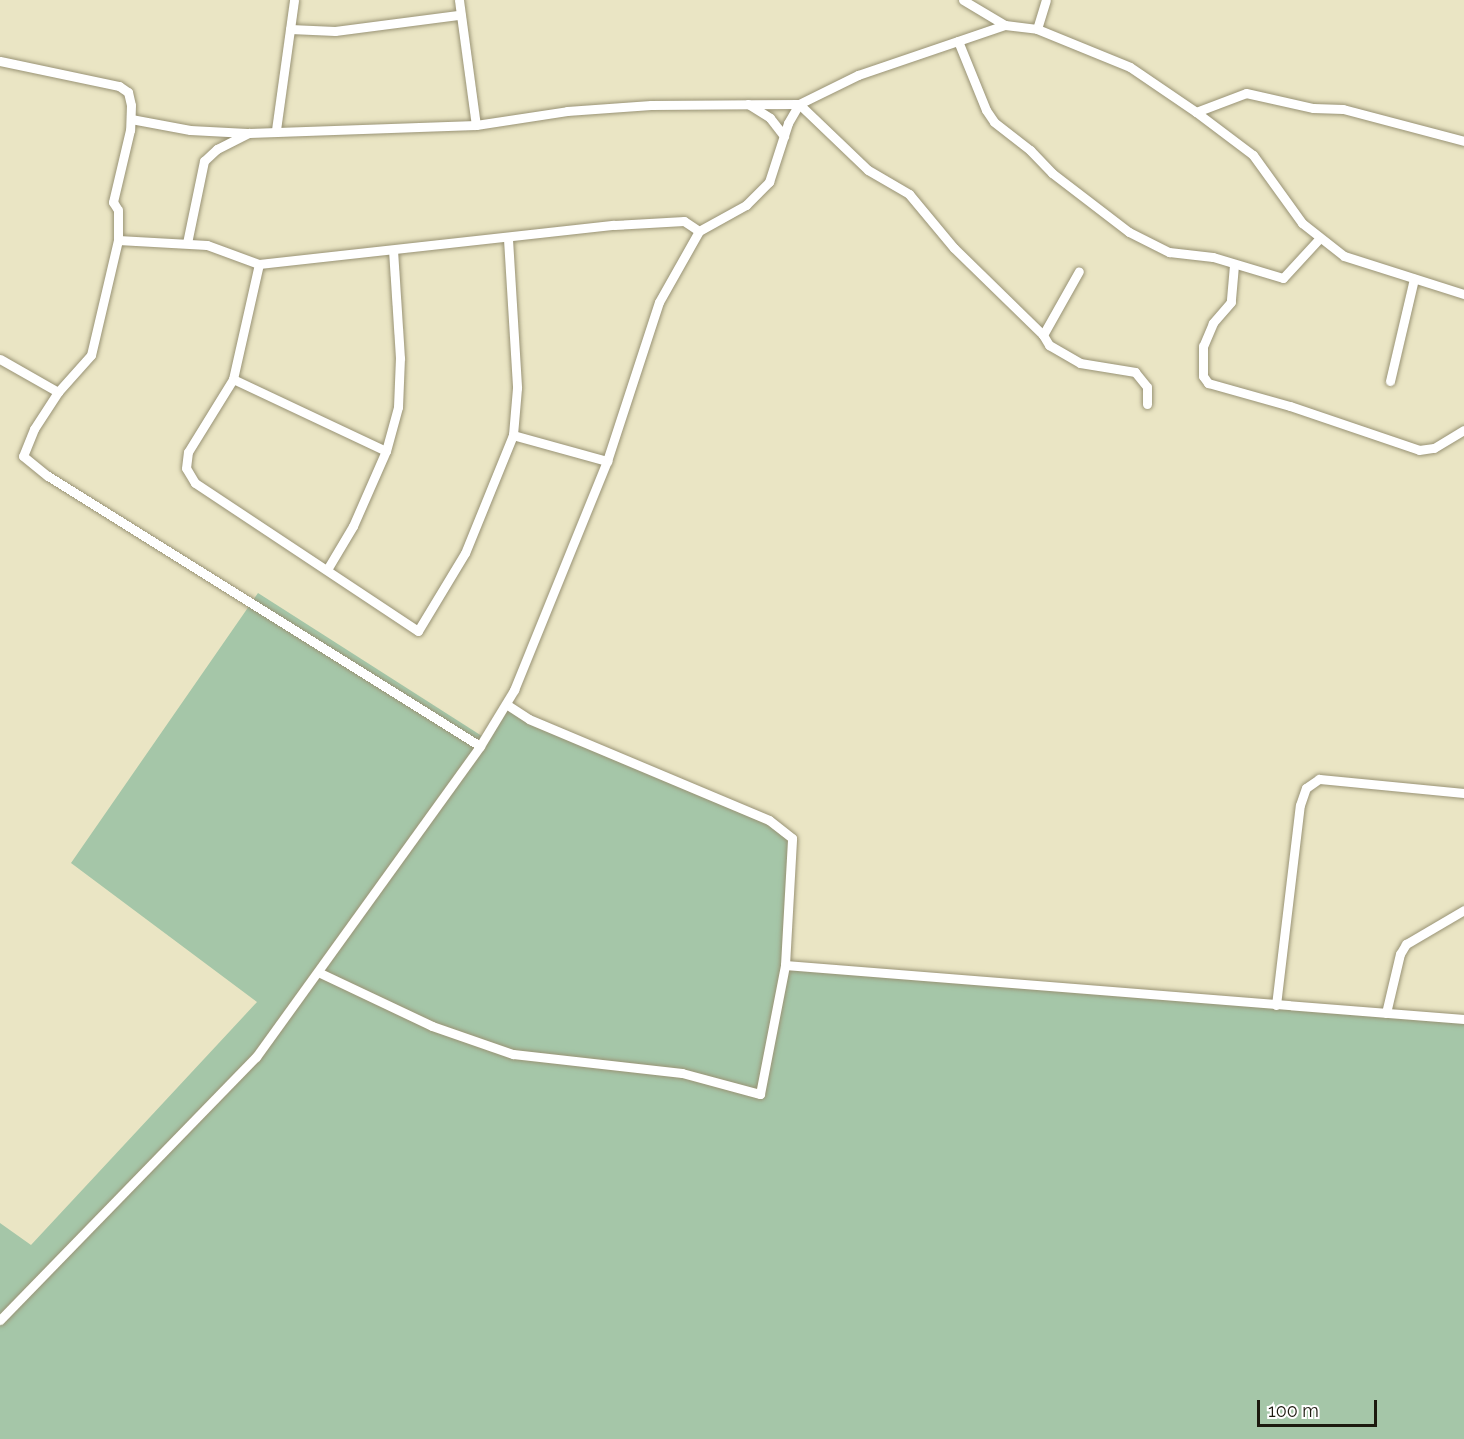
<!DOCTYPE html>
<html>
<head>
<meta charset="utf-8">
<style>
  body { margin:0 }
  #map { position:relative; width:1464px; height:1439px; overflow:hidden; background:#eae5c4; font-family:Raleway,sans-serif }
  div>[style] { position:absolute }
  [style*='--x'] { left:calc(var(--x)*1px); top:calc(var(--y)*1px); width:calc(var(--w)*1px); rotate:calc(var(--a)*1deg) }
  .green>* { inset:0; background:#a5c6a8 }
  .roads { filter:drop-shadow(0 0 2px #999375) drop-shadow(0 0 2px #999375) }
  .minor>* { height:9px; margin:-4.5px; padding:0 4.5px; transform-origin:4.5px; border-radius:4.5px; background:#fff }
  span { translate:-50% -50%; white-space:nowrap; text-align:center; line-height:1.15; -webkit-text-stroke:4.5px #fff; paint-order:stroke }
  .scale { position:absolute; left:1257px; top:1400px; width:120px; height:27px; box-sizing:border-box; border:3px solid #1c190e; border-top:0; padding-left:8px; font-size:18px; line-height:21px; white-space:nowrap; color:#1c190e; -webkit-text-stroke:4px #fff; paint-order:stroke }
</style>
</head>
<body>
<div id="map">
  <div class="green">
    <i style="clip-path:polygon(258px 593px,485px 738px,506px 704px,769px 820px,792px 838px,785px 964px,1464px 1019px,1464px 1439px,0 1439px,0 1223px,31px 1245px,257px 1002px,71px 863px)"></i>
  </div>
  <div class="roads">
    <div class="minor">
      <i style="--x:459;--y:0;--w:126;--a:82.3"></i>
      <i style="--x:963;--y:0;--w:49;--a:30.8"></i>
      <i style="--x:290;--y:29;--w:45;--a:2.5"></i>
      <i style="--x:335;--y:31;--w:124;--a:-7.4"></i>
      <i style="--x:1037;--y:29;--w:30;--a:-73"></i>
      <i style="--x:958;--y:41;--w:74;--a:67.9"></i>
      <i style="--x:986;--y:110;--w:14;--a:56"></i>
      <i style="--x:994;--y:122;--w:46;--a:37.9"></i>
      <i style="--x:1030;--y:150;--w:32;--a:46"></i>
      <i style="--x:1052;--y:173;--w:97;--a:37.5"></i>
      <i style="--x:1129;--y:232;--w:45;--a:26.6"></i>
      <i style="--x:1169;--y:252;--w:44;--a:6.5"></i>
      <i style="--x:1213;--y:257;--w:73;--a:16.7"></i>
      <i style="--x:1283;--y:278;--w:53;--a:-47.3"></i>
      <i style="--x:0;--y:61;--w:122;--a:11.9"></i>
      <i style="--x:119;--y:86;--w:11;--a:34"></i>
      <i style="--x:128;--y:92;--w:13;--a:77"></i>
      <i style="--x:131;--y:105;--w:25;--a:92"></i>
      <i style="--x:130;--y:130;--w:74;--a:103.3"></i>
      <i style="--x:113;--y:202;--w:9;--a:58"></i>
      <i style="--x:118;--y:210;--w:30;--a:90"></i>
      <i style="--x:118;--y:240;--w:118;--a:103.2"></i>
      <i style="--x:91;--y:355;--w:50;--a:131.7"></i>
      <i style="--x:58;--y:392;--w:44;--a:123"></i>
      <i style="--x:34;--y:429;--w:29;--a:112"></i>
      <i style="--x:23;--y:456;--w:32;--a:39"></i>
      <i style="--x:48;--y:476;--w:509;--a:32.01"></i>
      <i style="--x:748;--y:104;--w:26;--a:32"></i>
      <i style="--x:770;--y:118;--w:23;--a:52"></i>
      <i style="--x:1196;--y:112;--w:53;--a:-20.8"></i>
      <i style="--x:1246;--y:93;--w:69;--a:12.6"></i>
      <i style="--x:1313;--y:108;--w:30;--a:2"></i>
      <i style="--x:1343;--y:109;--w:125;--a:14.8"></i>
      <i style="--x:131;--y:119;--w:60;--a:10.6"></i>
      <i style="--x:190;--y:130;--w:57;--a:3"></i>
      <i style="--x:276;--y:130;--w:131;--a:-82.1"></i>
      <i style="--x:508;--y:239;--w:149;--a:86.5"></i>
      <i style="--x:517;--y:388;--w:47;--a:94.9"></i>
      <i style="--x:513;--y:435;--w:127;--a:112.1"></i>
      <i style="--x:465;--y:553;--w:91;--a:121.1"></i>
      <i style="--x:418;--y:631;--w:268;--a:-146.4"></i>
      <i style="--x:195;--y:483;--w:17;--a:-121"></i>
      <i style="--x:186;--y:468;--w:16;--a:-83"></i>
      <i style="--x:188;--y:452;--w:86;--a:-58.3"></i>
      <i style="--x:233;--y:379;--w:118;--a:-77.3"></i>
      <i style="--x:259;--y:264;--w:357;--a:-6.3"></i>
      <i style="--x:614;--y:225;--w:70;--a:-3.3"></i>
      <i style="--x:684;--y:221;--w:18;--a:34"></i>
      <i style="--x:118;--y:240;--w:89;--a:3.2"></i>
      <i style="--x:207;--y:245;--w:55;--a:20.1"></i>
      <i style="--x:187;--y:243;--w:84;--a:-78.3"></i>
      <i style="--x:204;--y:161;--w:18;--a:-43"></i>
      <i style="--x:217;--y:149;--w:36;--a:-27"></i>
      <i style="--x:249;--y:133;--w:227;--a:-2"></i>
      <i style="--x:476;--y:125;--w:92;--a:-8.7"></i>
      <i style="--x:567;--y:111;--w:84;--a:-4.1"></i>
      <i style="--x:651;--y:105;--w:148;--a:-0.4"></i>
      <i style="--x:799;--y:104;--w:95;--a:43.7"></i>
      <i style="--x:868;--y:170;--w:48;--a:30.3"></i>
      <i style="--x:909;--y:194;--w:70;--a:50.2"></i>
      <i style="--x:954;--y:248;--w:124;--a:44.3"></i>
      <i style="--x:1043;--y:335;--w:12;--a:59"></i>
      <i style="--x:1049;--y:345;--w:36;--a:30"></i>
      <i style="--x:1080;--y:363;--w:56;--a:9.3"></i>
      <i style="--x:1135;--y:372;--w:19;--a:51"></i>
      <i style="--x:1147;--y:387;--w:17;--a:90"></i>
      <i style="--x:1234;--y:265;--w:37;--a:95"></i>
      <i style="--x:1231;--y:302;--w:28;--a:131"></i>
      <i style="--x:1213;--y:323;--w:25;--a:113"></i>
      <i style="--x:1203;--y:346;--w:30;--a:90"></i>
      <i style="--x:1203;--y:376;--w:9;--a:54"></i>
      <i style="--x:1208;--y:383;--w:85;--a:15.7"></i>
      <i style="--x:1290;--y:406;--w:136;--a:18.8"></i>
      <i style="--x:1419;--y:450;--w:15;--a:-8"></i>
      <i style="--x:1434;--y:448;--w:35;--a:-31"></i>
      <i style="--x:1043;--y:335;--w:73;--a:-60.6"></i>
      <i style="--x:0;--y:359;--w:67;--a:29.6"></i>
      <i style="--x:233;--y:379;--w:169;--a:25.2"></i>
      <i style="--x:1390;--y:381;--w:105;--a:-76.8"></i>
      <i style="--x:513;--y:435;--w:98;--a:15.5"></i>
      <i style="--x:328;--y:568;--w:49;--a:-59.2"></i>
      <i style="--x:353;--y:526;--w:82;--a:-66.3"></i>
      <i style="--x:386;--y:451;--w:46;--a:-74.7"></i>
      <i style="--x:398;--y:407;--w:49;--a:-87.7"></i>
      <i style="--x:400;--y:358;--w:107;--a:-93.7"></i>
      <i style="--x:785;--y:965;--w:681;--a:4.55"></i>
      <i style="--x:318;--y:972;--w:126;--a:25.3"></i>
      <i style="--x:432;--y:1026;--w:86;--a:19.1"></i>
      <i style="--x:513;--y:1054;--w:170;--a:6.4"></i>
      <i style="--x:682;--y:1073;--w:81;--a:15.1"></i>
      <i style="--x:760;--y:1094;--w:131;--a:-79"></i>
      <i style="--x:785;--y:965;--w:127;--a:-86.8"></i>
      <i style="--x:792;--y:838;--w:29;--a:-142"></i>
      <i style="--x:769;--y:820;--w:260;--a:-157.2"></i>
      <i style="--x:529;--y:719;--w:27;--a:-147"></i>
      <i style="--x:1276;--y:1005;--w:201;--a:-83.2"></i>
      <i style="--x:1300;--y:805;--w:18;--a:-71"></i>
      <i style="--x:1306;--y:788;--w:16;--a:-35"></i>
      <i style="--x:1319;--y:779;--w:146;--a:5.5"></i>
      <i style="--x:1386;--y:1013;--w:61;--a:-76.7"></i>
      <i style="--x:1400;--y:954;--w:12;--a:-59"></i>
      <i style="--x:1406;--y:944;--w:67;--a:-30.4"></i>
      <i style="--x:0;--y:1320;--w:367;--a:-45.8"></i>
      <i style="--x:256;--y:1057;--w:383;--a:-54.2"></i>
      <i style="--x:480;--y:746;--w:66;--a:-58.7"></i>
      <i style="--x:514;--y:690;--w:247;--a:-67.9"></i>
      <i style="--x:607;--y:461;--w:167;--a:-71.9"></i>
      <i style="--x:659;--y:302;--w:81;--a:-60.6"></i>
      <i style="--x:699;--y:231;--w:54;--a:-29"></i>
      <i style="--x:746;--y:205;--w:33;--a:-45"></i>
      <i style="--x:769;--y:182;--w:62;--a:-72.1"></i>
      <i style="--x:788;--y:123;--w:22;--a:-60"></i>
      <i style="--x:799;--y:104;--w:66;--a:-26.2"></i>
      <i style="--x:858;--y:75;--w:155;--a:-18.8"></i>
      <i style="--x:1005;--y:25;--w:32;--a:7"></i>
      <i style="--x:1037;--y:29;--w:100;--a:22.2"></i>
      <i style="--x:1130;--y:67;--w:80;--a:34.3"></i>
      <i style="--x:1196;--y:112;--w:71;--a:37"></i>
      <i style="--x:1253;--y:155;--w:84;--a:54.2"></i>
      <i style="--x:1302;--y:223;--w:53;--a:38.2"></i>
      <i style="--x:1344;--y:256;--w:126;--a:17.6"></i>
    </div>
  </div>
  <div class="scale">100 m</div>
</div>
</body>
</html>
